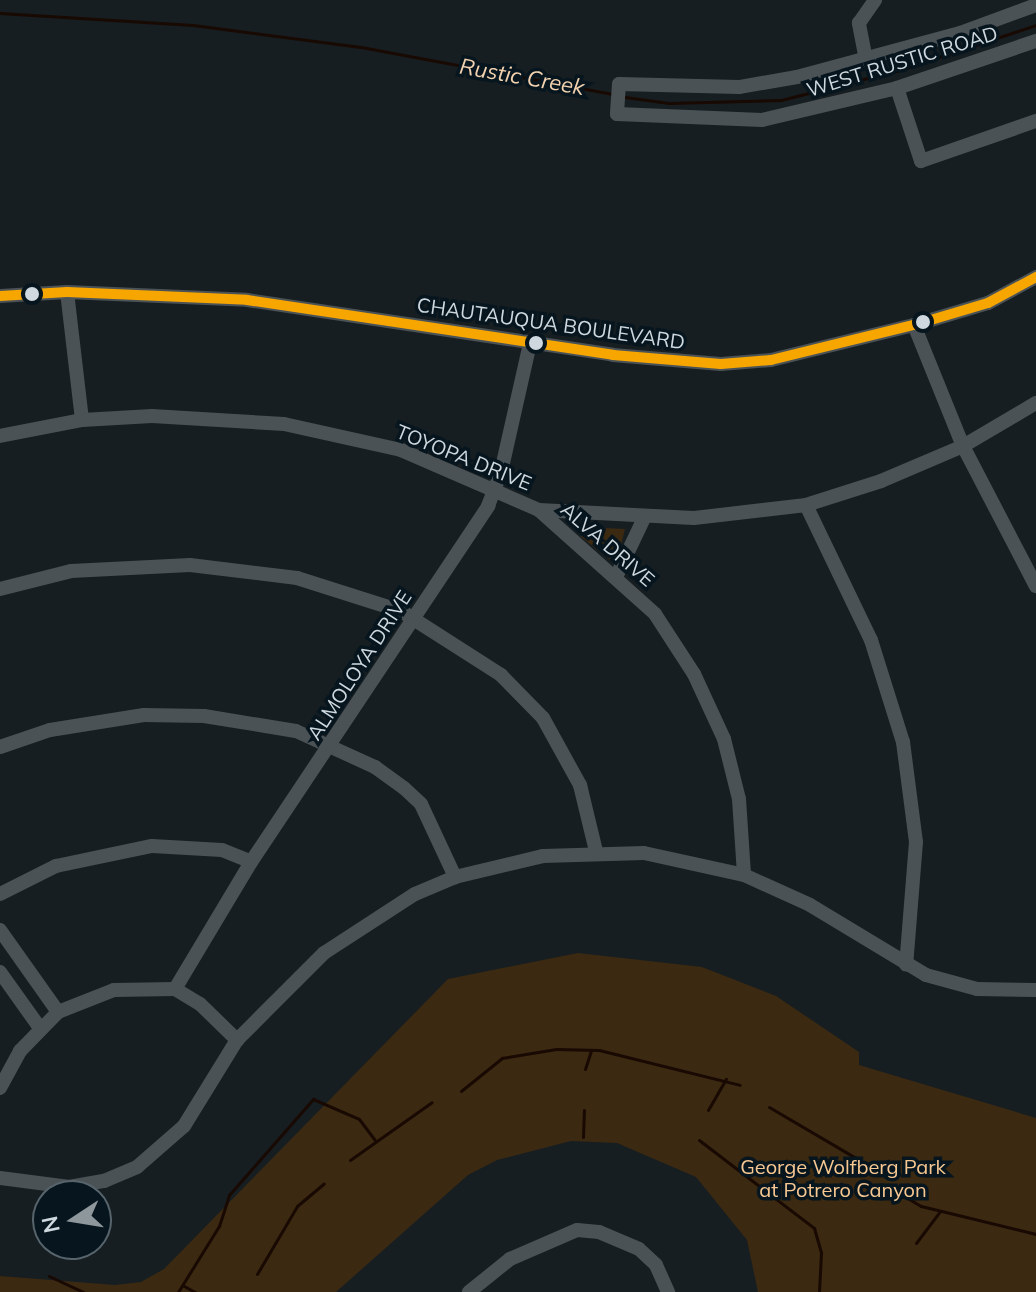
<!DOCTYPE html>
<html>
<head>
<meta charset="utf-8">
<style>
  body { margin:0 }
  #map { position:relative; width:1036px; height:1292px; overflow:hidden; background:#161e22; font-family:Mulish,sans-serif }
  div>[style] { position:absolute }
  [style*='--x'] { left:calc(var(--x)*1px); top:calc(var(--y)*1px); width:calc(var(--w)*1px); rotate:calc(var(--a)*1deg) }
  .green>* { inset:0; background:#3c2911 }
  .stream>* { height:3px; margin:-1.5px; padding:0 1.5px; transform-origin:1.5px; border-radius:1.5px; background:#190903 }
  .minor>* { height:14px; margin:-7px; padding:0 7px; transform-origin:7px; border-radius:7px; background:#4b5256 }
  .bus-1>* { height:10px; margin:-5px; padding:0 5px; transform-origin:5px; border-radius:5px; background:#f7a600 }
  .dots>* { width:22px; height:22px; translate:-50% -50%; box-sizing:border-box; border:4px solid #07161e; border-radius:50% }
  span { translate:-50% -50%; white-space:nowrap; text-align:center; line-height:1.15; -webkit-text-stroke:7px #07161e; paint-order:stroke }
  .street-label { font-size:20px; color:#ced8de }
  .park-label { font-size:20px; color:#f8c892 }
  .water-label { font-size:22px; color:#f3d2af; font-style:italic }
  .north { position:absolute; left:32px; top:1180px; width:80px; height:80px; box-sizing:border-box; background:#07161e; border:2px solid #57646b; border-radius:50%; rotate:258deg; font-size:22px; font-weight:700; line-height:32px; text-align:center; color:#ced8de }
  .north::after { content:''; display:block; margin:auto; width:28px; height:36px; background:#8e979c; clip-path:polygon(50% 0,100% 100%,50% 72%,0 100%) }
</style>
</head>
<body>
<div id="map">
  <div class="green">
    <i style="clip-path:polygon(581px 527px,625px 529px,618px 557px,612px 561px,581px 537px)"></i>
    <i style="clip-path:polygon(578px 953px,702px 967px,776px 996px,859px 1052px,859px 1065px,1036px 1118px,1036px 1292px,758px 1292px,747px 1240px,696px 1177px,617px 1143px,571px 1141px,497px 1160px,468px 1175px,336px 1292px,0 1292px,0 1276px,115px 1285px,141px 1282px,164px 1269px,448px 979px)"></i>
  </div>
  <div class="stream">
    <i style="--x:0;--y:13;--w:193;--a:3.6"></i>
    <i style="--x:193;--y:25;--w:169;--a:7.5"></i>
    <i style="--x:361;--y:47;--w:256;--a:10.6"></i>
    <i style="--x:625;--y:97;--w:44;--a:7.8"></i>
    <i style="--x:669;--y:103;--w:112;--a:-1.5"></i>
    <i style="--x:781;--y:100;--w:119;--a:-14.2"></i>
    <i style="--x:896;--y:71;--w:147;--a:-18.2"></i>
    <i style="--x:585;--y:1069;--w:20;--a:-72"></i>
    <i style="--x:461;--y:1091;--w:53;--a:-38.8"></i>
    <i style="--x:502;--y:1058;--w:55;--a:-9.5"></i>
    <i style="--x:556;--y:1049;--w:43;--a:1.3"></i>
    <i style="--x:599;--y:1050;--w:145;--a:13.9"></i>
    <i style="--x:769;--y:1107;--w:101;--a:30.4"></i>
    <i style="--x:708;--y:1110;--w:36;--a:-60"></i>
    <i style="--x:583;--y:1137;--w:27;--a:-88"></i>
    <i style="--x:699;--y:1140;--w:145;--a:37.4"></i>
    <i style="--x:814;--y:1228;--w:26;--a:74"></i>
    <i style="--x:821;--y:1253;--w:39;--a:93"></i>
    <i style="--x:350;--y:1160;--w:100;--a:-35.3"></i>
    <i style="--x:889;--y:1187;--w:37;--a:31"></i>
    <i style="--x:921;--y:1206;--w:118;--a:13.7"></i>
    <i style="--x:916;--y:1243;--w:40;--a:-53"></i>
    <i style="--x:257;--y:1274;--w:79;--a:-59.5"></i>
    <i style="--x:297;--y:1206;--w:35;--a:-40"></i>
    <i style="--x:49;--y:1276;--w:38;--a:25"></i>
    <i style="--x:184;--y:1286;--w:13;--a:29"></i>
    <i style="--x:178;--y:1292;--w:78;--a:-58.2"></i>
    <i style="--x:219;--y:1226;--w:33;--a:-72"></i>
    <i style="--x:229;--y:1195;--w:128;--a:-48.8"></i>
    <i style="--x:313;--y:1099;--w:50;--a:23.5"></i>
    <i style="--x:359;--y:1119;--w:26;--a:53"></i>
  </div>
  <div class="minor">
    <i style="--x:1036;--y:5;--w:81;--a:159.8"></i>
    <i style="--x:960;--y:33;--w:169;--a:164.9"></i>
    <i style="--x:797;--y:77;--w:59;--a:170.2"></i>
    <i style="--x:739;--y:87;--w:120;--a:-178.6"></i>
    <i style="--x:619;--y:84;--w:30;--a:94"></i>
    <i style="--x:617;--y:114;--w:145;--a:2.4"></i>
    <i style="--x:762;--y:120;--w:139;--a:-13.3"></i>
    <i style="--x:897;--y:88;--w:147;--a:-18.7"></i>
    <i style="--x:866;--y:60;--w:38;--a:-101"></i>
    <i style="--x:859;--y:23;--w:28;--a:-55"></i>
    <i style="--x:897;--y:88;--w:77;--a:71.8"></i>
    <i style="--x:921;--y:161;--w:122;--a:-19.2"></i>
    <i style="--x:67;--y:292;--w:129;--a:83.3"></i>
    <i style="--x:0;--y:296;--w:67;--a:-3.4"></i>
    <i style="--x:67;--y:292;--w:180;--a:2.5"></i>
    <i style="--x:247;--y:300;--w:370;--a:8.5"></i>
    <i style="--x:613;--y:355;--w:108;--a:4.8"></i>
    <i style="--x:721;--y:364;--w:50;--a:-4.6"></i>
    <i style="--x:771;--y:360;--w:147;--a:-13.8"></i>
    <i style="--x:914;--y:325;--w:77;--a:-16.6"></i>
    <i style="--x:988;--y:303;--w:55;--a:-28.4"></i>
    <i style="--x:914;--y:325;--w:131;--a:68"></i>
    <i style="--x:963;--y:446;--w:158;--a:62.5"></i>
    <i style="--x:0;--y:436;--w:84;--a:-11"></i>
    <i style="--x:82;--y:420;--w:70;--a:-3.3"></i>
    <i style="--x:152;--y:416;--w:132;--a:3.5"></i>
    <i style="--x:284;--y:424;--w:120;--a:12.5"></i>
    <i style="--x:401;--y:450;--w:150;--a:23.5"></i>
    <i style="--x:539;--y:510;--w:155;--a:3"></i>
    <i style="--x:694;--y:518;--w:113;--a:-6.6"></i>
    <i style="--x:806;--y:505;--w:79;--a:-17.7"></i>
    <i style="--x:881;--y:481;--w:89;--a:-23.1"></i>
    <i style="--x:963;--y:446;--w:85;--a:-30.5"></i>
    <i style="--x:806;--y:505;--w:150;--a:64.3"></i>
    <i style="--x:871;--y:640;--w:107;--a:72.6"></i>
    <i style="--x:903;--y:742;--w:101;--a:82.6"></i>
    <i style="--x:916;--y:842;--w:123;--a:94.6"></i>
    <i style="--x:540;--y:511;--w:154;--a:41.8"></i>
    <i style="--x:655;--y:614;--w:72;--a:57"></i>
    <i style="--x:694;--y:674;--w:72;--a:65.2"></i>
    <i style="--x:724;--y:739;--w:62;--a:76"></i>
    <i style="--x:739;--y:799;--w:76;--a:86.2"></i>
    <i style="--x:617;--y:575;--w:65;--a:-64.6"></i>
    <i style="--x:0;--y:589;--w:73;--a:-14.2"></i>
    <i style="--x:71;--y:571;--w:119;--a:-2.9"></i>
    <i style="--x:190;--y:565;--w:108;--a:6.9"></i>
    <i style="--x:297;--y:578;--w:109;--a:17.6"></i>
    <i style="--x:401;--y:611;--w:119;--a:32.6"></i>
    <i style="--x:501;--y:675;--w:60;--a:45.7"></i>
    <i style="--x:543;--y:718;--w:77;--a:61.1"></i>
    <i style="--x:580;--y:785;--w:68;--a:76.4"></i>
    <i style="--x:0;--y:747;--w:53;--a:-18.8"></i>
    <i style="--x:50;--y:730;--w:95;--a:-9.1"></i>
    <i style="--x:144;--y:715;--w:60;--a:1"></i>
    <i style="--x:204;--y:716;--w:93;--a:9.3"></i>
    <i style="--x:296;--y:731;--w:87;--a:24.5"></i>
    <i style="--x:375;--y:767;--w:36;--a:36"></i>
    <i style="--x:404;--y:788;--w:23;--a:43"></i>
    <i style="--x:421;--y:804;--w:81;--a:65"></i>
    <i style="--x:0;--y:894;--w:63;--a:-26.6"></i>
    <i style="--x:56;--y:866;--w:98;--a:-11.8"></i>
    <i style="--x:152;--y:846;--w:70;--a:3.3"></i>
    <i style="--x:222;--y:850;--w:31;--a:22"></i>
    <i style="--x:0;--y:930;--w:100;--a:54.7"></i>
    <i style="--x:0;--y:972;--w:69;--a:54.5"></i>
    <i style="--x:175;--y:989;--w:148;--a:-59.1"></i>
    <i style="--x:251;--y:862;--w:428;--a:-56.3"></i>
    <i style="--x:488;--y:506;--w:36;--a:-69"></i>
    <i style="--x:501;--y:472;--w:132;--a:-77.3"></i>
    <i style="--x:0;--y:1088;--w:42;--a:-61.6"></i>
    <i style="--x:20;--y:1051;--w:54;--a:-45.7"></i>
    <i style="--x:58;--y:1012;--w:60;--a:-21.4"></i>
    <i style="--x:114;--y:990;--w:61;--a:-0.9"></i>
    <i style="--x:175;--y:989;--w:29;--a:31"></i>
    <i style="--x:200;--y:1004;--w:52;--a:44.2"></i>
    <i style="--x:0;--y:1178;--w:70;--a:7.4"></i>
    <i style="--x:69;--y:1187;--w:36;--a:-10"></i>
    <i style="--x:104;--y:1181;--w:36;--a:-23"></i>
    <i style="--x:137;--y:1167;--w:62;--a:-41.1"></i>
    <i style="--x:184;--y:1126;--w:101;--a:-58.4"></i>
    <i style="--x:237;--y:1040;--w:123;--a:-45"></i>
    <i style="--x:324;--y:953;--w:108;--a:-33"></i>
    <i style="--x:415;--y:894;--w:43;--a:-23"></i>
    <i style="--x:455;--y:877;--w:90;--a:-13.4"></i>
    <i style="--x:543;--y:856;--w:101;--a:-1.7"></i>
    <i style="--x:644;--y:853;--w:102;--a:12.4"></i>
    <i style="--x:744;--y:875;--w:72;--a:24.4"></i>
    <i style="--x:810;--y:905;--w:135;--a:31.1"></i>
    <i style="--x:926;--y:975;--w:53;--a:15.4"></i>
    <i style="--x:977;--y:989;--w:59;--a:1"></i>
    <i style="--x:469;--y:1292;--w:53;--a:-38.8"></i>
    <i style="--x:510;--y:1259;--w:73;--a:-23.4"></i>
    <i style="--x:577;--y:1230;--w:22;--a:5"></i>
    <i style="--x:599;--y:1232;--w:43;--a:23"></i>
    <i style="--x:639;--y:1249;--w:23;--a:43"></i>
    <i style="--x:656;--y:1265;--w:30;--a:66"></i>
  </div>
  <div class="bus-1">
    <i style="--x:0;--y:296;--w:67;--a:-3.4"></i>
    <i style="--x:67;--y:292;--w:180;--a:2.5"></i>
    <i style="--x:247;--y:300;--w:370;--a:8.5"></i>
    <i style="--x:613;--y:355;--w:108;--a:4.8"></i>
    <i style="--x:721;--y:364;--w:50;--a:-4.6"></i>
    <i style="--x:771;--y:360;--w:147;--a:-13.8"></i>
    <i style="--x:914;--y:325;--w:77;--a:-16.6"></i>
    <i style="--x:988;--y:303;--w:55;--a:-28.4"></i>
  </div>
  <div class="dots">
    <i style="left:32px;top:294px;background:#ced8de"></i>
    <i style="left:923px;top:322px;background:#ced8de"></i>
    <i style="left:536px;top:343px;background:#ced8de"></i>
  </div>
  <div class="street-label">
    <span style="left:902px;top:61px;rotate:-17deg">WEST RUSTIC ROAD</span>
    <span style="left:551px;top:323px;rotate:8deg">CHAUTAUQUA BOULEVARD</span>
    <span style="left:464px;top:457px;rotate:22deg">TOYOPA DRIVE</span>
    <span style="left:608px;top:544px;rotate:41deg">ALVA DRIVE</span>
    <span style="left:359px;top:665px;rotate:-57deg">ALMOLOYA DRIVE</span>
  </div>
  <div class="park-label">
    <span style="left:843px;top:1178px">George Wolfberg Park<br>at Potrero Canyon</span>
  </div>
  <div class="water-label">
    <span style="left:522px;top:77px;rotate:10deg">Rustic Creek</span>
  </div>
  <div class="north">N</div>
</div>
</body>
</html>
